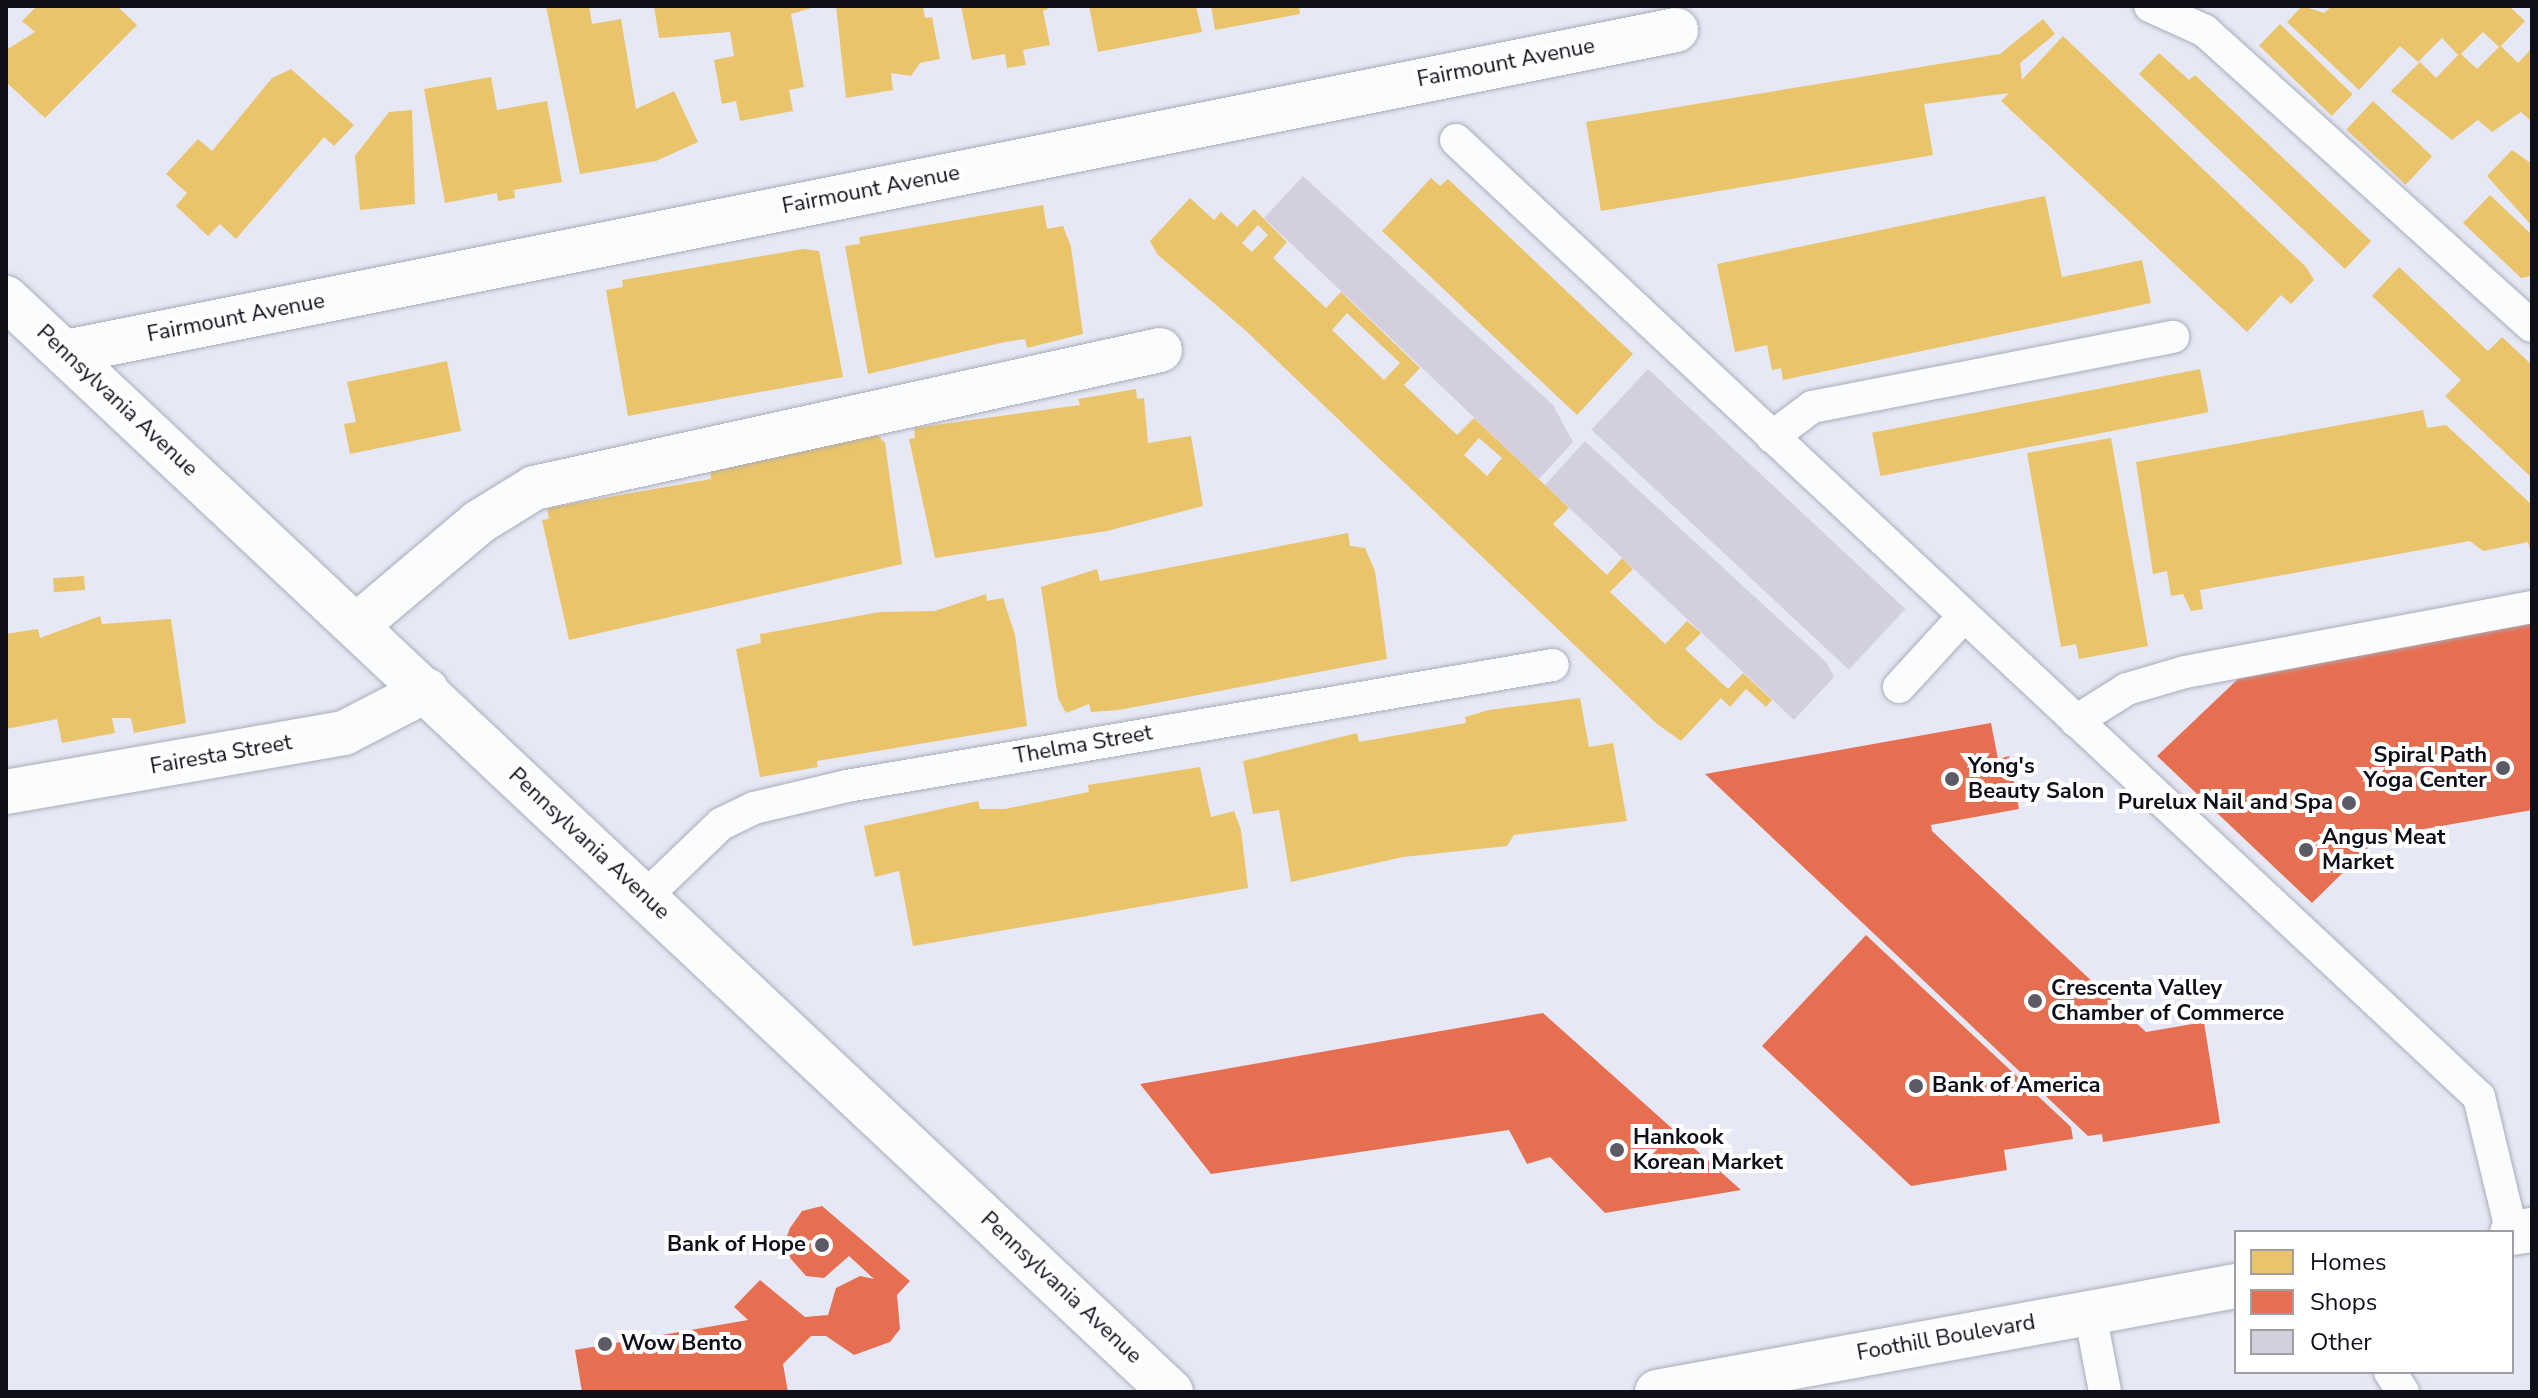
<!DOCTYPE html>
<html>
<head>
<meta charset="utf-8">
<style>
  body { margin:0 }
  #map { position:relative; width:2538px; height:1398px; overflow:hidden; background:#e7e8f6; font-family:"Nunito Sans",sans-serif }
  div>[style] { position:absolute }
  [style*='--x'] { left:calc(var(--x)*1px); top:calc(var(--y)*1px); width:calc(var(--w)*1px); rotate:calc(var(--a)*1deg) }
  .homes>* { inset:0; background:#e9c46a; transform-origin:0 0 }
  .shops>* { inset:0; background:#e76f51 }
  .building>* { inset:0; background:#d4cfdf; transform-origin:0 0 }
  .roads { filter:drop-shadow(0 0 2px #aaacb7) drop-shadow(0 0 2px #aaacb7) }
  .lane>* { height:32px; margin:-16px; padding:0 16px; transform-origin:16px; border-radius:16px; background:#fbfcfe }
  .street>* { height:44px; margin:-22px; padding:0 22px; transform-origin:22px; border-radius:22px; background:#fbfcfe }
  .secondary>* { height:44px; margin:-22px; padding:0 22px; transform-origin:22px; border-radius:22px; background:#fbfcfe }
  .primary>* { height:44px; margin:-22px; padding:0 22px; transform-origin:22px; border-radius:22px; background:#fbfcfe }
  .dots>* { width:22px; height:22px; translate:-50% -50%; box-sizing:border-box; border:4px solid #fff; border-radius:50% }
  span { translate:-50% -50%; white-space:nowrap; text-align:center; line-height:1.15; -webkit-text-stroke:8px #fff; paint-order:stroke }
  .street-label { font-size:22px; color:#0e0f19 }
  .poi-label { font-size:22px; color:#0e0f19; font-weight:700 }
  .right { translate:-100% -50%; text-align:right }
  .left { translate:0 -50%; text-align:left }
  .frame { position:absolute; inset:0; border:8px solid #0e0f19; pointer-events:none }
  .legend { position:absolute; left:2234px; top:1230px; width:280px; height:144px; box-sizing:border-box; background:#fff; border:2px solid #9f9fa3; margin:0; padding:10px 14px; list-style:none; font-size:24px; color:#0e0f19 }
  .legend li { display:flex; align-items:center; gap:16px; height:40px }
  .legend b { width:40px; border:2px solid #9f9fa3 }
</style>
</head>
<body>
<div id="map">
  <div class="homes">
    <i style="clip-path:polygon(37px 6px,117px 6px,137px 25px,45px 118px,6px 82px,6px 50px,35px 32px,22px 21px)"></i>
    <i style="clip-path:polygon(546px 6px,589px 6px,592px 24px,621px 19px,636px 109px,674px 91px,698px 142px,656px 161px,580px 174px)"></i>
    <i style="clip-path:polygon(654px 6px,818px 6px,791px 14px,804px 87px,789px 90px,793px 111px,740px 121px,736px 101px,722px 104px,714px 60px,734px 56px,730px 32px,659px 38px)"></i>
    <i style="clip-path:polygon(836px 6px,923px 6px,925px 18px,932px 17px,940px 59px,920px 63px,911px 76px,891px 73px,893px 90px,846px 98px)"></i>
    <i style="clip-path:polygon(961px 6px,1054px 6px,1043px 11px,1050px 45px,1023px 50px,1026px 65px,1007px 68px,1005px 54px,972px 60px)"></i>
    <i style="clip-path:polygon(1089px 6px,1196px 6px,1202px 32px,1098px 52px)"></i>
    <i style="clip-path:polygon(1211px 6px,1299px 6px,1300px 14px,1215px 30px)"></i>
    <i style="clip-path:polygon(evenodd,2302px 6px,2324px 13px,2332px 6px,2509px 6px,2525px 21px,2501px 46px,2518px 63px,2532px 48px,2532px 122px,2521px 112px,2492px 132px,2478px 120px,2452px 140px,2391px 91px,2420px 62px,2436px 78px,2458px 55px,2442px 38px,2418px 62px,2400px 46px,2359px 90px,2287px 22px,2302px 6px,2483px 32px,2499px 47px,2477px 69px,2461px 54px,2483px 32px)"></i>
    <i style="clip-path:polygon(2043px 19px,2055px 34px,2020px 63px,2022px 80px,2063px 36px,2306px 267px,2314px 280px,2291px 304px,2281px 295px,2247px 332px,2001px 101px,2009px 93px,1924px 104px,1933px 155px,1601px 211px,1586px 122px,2000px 54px)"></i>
    <i style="left:2280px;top:24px;width:101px;height:30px;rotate:44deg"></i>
    <i style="clip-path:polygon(2159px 53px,2189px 80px,2195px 75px,2371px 241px,2345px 269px,2139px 74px)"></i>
    <i style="clip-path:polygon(291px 69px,354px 125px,334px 146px,324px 137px,236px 239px,220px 224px,208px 236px,176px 206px,187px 193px,166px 174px,198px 139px,212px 151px,272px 78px)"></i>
    <i style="clip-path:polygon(491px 77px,497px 110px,547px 101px,562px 182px,514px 190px,515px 198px,498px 201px,497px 193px,445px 203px,424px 89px)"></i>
    <i style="left:2373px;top:101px;width:81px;height:39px;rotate:43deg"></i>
    <i style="clip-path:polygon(412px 110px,415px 204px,360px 210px,355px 156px,389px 112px)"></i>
    <i style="clip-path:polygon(2512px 150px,2532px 164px,2532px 226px,2487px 176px)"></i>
    <i style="clip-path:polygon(1431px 178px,1440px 186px,1448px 179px,1633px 354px,1577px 415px,1382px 231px)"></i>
    <i style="clip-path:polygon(2490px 195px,2532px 235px,2532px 276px,2521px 278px,2463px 223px)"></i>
    <i style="clip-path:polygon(2045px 196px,2062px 277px,2142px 260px,2151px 303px,1783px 380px,1781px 368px,1772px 370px,1767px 345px,1735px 352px,1717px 264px)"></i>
    <i style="clip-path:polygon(evenodd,1190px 198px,1214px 220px,1221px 212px,1237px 227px,1254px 209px,1287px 242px,1273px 258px,1326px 308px,1341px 292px,1420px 368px,1404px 385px,1457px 435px,1474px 418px,1545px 485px,1569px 508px,1553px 524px,1607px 575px,1622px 558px,1633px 569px,1610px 592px,1665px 644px,1687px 621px,1701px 633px,1685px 649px,1728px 689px,1743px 673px,1772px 700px,1766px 707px,1746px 689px,1730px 707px,1721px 698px,1681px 741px,1657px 724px,1245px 330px,1157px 254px,1150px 241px,1190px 198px,1258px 225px,1268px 235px,1252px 252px,1242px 243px,1258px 225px,1190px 198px,1347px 313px,1400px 363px,1384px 380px,1332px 330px,1347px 313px,1190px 198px,1479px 438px,1502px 458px,1487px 476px,1464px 455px,1479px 438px)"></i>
    <i style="clip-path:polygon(1043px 205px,1047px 229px,1063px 226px,1071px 247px,1083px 334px,1027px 348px,1025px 339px,1005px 342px,868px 374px,845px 246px,860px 244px,859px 237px)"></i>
    <i style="clip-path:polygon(803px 249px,819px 251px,843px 377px,628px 416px,606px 290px,623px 287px,622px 280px)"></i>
    <i style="clip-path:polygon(2399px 267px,2488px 351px,2502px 337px,2532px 365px,2532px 478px,2445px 396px,2461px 380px,2372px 296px)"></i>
    <i style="clip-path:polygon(447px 361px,461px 431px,350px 454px,344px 424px,356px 422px,347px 382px)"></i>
    <i style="left:2200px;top:369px;width:44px;height:334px;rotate:79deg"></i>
    <i style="clip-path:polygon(1136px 389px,1137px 399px,1144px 398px,1148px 443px,1191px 436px,1203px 506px,1107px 531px,935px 558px,909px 439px,915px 438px,914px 428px,1080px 405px,1078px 399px)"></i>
    <i style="clip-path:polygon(2423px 410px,2427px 428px,2446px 425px,2532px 505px,2532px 556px,2528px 542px,2483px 551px,2470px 541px,2200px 590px,2203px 609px,2191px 611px,2183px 594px,2171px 596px,2167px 571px,2153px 574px,2136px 462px)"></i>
    <i style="clip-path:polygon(877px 435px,885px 443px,902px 564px,569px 640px,542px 520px,549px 519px,547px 508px,711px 479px,710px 470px)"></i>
    <i style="clip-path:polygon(2111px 438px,2148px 646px,2079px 659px,2076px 644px,2061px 647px,2027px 453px)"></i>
    <i style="clip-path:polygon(1348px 533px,1350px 546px,1365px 548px,1375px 571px,1387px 659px,1119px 710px,1091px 712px,1089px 704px,1066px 713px,1058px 698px,1041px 587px,1097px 569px,1100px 581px)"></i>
    <i style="left:84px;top:576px;width:14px;height:31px;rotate:86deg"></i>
    <i style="clip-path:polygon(986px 594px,987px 601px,1003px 598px,1015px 635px,1027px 726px,817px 761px,818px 767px,760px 777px,736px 649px,761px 643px,760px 634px,880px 612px,935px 611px)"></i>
    <i style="clip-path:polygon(100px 616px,102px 624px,171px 619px,186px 723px,134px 733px,131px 718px,112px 718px,115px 733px,62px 743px,57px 719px,6px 729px,6px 634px,38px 629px,40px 638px)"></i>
    <i style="clip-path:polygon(1580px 698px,1589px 747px,1613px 743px,1627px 821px,1514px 835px,1507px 846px,1403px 857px,1291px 882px,1279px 810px,1253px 814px,1243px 761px,1357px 733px,1359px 742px,1466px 723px,1465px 717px,1489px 710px)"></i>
    <i style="clip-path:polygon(1200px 767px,1211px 817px,1234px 811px,1241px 830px,1248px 888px,913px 946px,899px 871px,875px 877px,864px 826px,978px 801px,980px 809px,1005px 809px,1089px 792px,1088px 785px)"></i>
  </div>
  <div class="shops">
    <i style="clip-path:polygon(2532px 622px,2532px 810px,2379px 837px,2312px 903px,2157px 756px,2238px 679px)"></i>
    <i style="clip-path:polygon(1991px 723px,1998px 759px,2009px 756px,2019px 809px,1931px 825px,1932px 831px,2146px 1032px,2204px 1022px,2220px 1123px,2103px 1142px,2102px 1134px,2088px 1136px,1705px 774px)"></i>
    <i style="clip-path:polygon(1866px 935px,2071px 1127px,2073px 1139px,2004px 1150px,2007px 1170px,1911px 1186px,1762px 1046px)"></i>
    <i style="clip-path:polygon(1543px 1013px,1741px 1190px,1605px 1213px,1550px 1157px,1527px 1164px,1509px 1130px,1211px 1174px,1140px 1084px)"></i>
    <i style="clip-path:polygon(822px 1206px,910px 1281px,897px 1295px,900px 1329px,890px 1342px,854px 1355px,826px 1336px,811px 1336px,783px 1364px,788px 1392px,582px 1392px,575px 1350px,748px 1320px,734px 1307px,760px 1280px,805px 1317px,828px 1315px,836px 1288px,860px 1276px,874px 1279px,849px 1256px,824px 1278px,806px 1276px,791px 1259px,784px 1244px,790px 1228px,802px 1211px)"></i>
  </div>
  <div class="building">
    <i style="clip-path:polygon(1303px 176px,1553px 405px,1573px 442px,1539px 479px,1264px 218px)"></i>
    <i style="left:1648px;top:369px;width:352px;height:83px;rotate:43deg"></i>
    <i style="clip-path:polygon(1585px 441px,1827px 663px,1834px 677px,1794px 720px,1545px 485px)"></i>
  </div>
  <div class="roads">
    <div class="lane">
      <i style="--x:2150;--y:6;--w:60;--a:24.4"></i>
      <i style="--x:2205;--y:31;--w:440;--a:42.1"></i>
      <i style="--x:1456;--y:140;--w:1401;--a:43.09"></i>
      <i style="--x:2479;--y:1097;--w:140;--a:76.4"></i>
      <i style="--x:1772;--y:437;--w:50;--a:-36.9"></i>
      <i style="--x:1812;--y:407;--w:368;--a:-11"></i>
      <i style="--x:1899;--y:687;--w:96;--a:-47.5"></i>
      <i style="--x:2076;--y:721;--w:60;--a:-32.1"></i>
      <i style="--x:2127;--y:689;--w:60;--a:-16.3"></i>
      <i style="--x:2185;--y:672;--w:353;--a:-10.6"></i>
      <i style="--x:645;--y:897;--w:105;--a:-43.8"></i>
      <i style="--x:721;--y:824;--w:37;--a:-26"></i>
      <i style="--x:754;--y:808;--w:96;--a:-13.3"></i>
      <i style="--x:847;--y:786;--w:716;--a:-9.73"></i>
      <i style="--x:2090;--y:1313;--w:80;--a:79.2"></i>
      <i style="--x:2390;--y:1372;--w:24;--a:57"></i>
    </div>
    <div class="street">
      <i style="--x:66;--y:352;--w:1642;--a:-11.31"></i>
      <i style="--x:356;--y:626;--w:161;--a:-40.2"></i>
      <i style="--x:479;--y:522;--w:65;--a:-31.7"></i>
      <i style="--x:534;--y:488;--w:641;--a:-12.43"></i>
      <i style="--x:6;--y:792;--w:343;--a:-9.9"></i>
      <i style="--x:344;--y:733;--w:93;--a:-27.4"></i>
    </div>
    <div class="secondary">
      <i style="--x:6;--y:298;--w:1598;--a:43.2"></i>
    </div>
    <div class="primary">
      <i style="--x:2512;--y:1233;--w:20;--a:-9"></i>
      <i style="--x:1657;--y:1392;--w:589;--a:-10.37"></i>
    </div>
  </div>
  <div class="dots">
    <i style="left:2503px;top:768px;background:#5a5b66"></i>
    <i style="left:1952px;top:779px;background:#5a5b66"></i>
    <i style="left:2349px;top:803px;background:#5a5b66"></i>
    <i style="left:2306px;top:850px;background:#5a5b66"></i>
    <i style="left:2035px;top:1001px;background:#5a5b66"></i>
    <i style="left:1916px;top:1086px;background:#5a5b66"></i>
    <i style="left:1617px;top:1150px;background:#5a5b66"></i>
    <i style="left:822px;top:1245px;background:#5a5b66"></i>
    <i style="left:605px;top:1344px;background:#5a5b66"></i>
  </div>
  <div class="street-label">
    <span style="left:1506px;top:63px;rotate:-11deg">Fairmount Avenue</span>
    <span style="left:871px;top:190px;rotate:-11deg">Fairmount Avenue</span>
    <span style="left:236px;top:318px;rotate:-11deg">Fairmount Avenue</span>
    <span style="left:117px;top:401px;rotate:43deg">Pennsylvania Avenue</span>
    <span style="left:1083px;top:745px;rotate:-10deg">Thelma Street</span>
    <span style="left:221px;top:755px;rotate:-10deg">Fairesta Street</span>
    <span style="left:589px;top:844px;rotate:43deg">Pennsylvania Avenue</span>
    <span style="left:1061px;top:1288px;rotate:43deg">Pennsylvania Avenue</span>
    <span style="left:1946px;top:1338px;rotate:-10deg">Foothill Boulevard</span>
  </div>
  <div class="poi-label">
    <span class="right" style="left:2487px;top:768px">Spiral Path<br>Yoga Center</span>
    <span class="left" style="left:1968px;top:779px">Yong's<br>Beauty Salon</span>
    <span class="right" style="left:2333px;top:803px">Purelux Nail and Spa</span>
    <span class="left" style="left:2322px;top:850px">Angus Meat<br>Market</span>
    <span class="left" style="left:2051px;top:1001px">Crescenta Valley<br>Chamber of Commerce</span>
    <span class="left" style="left:1932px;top:1086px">Bank of America</span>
    <span class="left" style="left:1633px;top:1150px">Hankook<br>Korean Market</span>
    <span class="right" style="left:806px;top:1245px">Bank of Hope</span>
    <span class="left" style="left:621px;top:1344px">Wow Bento</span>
  </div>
  <div class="frame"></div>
  <ul class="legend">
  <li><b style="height:22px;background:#e9c46a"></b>Homes</li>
  <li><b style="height:22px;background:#e76f51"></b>Shops</li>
  <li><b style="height:22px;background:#d4cfdf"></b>Other</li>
  </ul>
</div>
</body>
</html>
